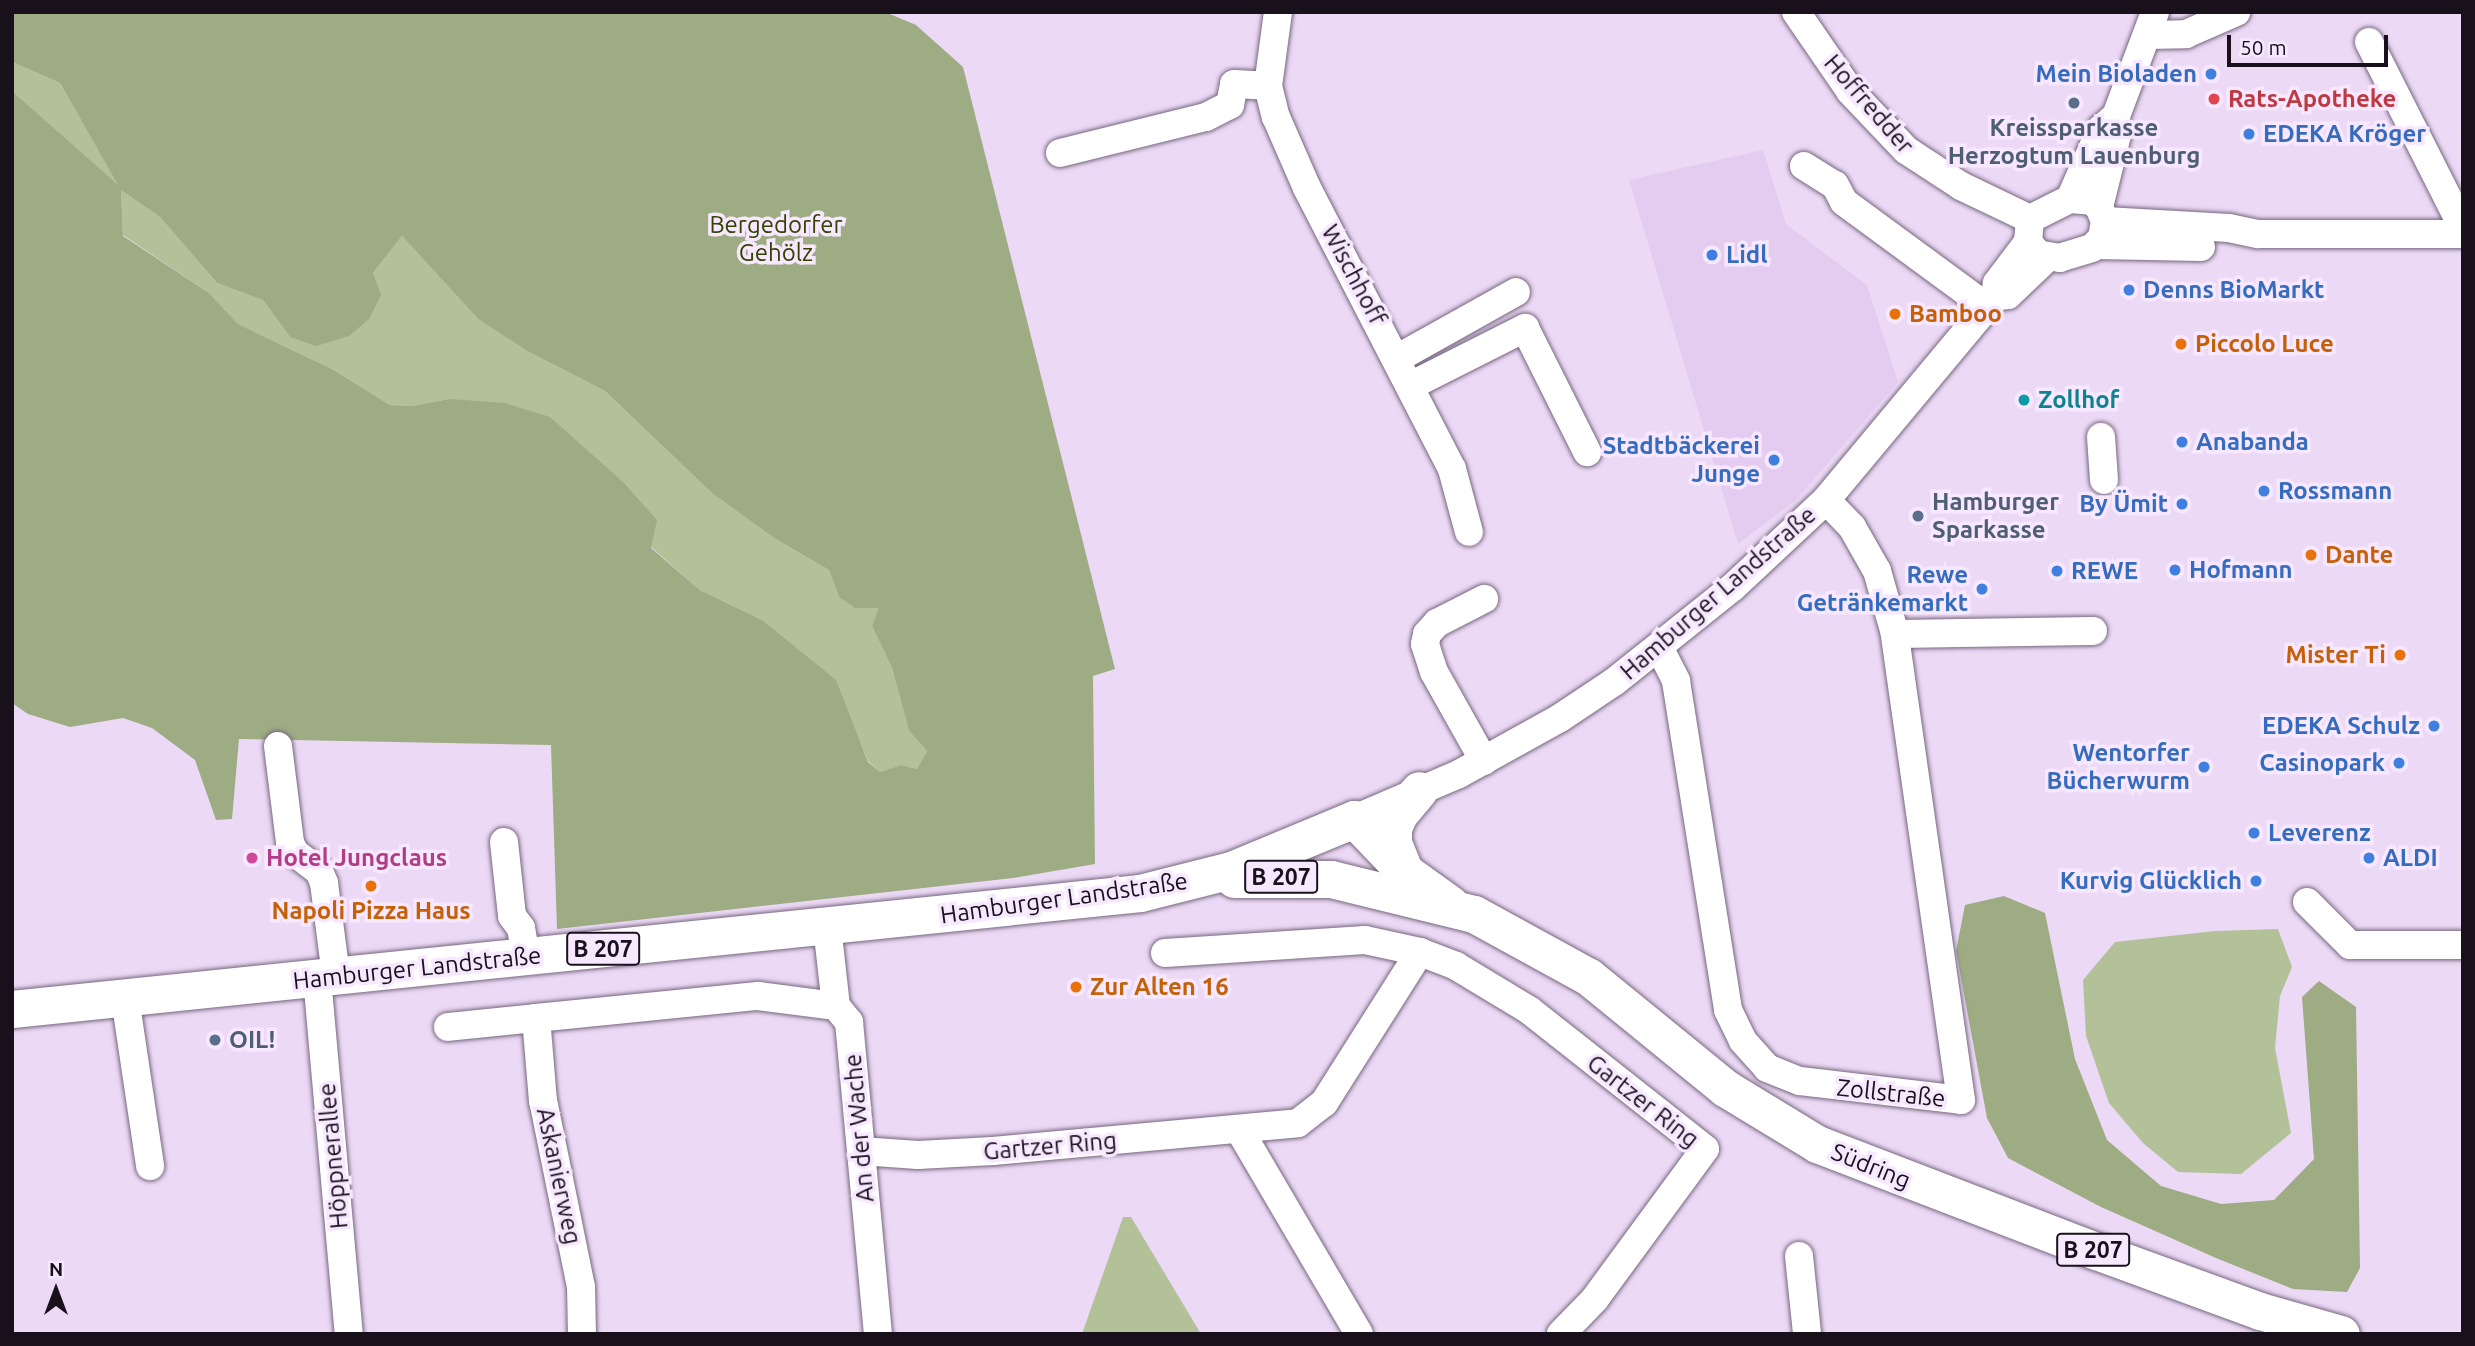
<!DOCTYPE html>
<html>
<head>
<meta charset="utf-8">
<style>
  body { margin:0 }
  #map { position:relative; width:2475px; height:1346px; overflow:hidden; background:#ecd9f6; font-family:Ubuntu,sans-serif }
  div>[style] { position:absolute }
  [style*='--x'] { left:calc(var(--x)*1px); top:calc(var(--y)*1px); width:calc(var(--w)*1px); rotate:calc(var(--a)*1deg) }
  .built>* { inset:0; background:#e3ccef }
  .green>* { inset:0; background:#b2c198 }
  .forest>* { inset:0; background:#9dac82 }
  .roads { filter:drop-shadow(0 0 2px #77677f) drop-shadow(0 0 2px #77677f) }
  .minor>* { height:28px; margin:-14px; padding:0 14px; transform-origin:14px; border-radius:14px; background:#fff }
  .major>* { height:37px; margin:-18.5px; padding:0 18.5px; transform-origin:18.5px; border-radius:18.5px; background:#fff }
  .dots>* { width:19px; height:19px; translate:-50% -50%; box-sizing:border-box; border:4px solid #f7e8ff; border-radius:50% }
  span { translate:-50% -50%; white-space:nowrap; text-align:center; line-height:1.15; -webkit-text-stroke:7px #f7e8ff; paint-order:stroke }
  .shield-label span { padding:2px 5px; background:#f7e8ff; border:2px solid; border-radius:5px; -webkit-text-stroke-width:0 }
  .shield-label { font-size:23px; color:#18111b; font-weight:700 }
  .shop-label { font-size:24px; color:#366cbe; font-weight:700 }
  .right { translate:-100% -50%; text-align:right }
  .left { translate:0 -50%; text-align:left }
  .health-label { font-size:24px; color:#be3a42; font-weight:700 }
  .street-label { font-size:24px; color:#18111b }
  .service-label { font-size:24px; color:#4e5e75; font-weight:700 }
  .park-label { font-size:24px; color:#324300 }
  .food-label { font-size:24px; color:#c56008; font-weight:700 }
  .culture-label { font-size:24px; color:#0d838f; font-weight:700 }
  .hotel-label { font-size:24px; color:#b23c85; font-weight:700 }
  .frame { position:absolute; inset:0; border:14px solid #18111b; pointer-events:none }
  .north { position:absolute; left:21px; top:1255px; width:70px; height:70px; -webkit-text-stroke:5px #f7e8ff; paint-order:stroke; rotate:0deg; font-size:19px; font-weight:700; line-height:28px; text-align:center; color:#18111b }
  .north::after { content:''; display:block; margin:auto; width:24px; height:32px; background:#18111b; clip-path:polygon(50% 0,100% 100%,50% 72%,0 100%) }
  .scale { position:absolute; left:2227px; top:35px; width:161px; height:32px; box-sizing:border-box; border:4px solid #18111b; border-top:0; padding-left:9px; font-size:21px; line-height:24px; white-space:nowrap; color:#18111b; -webkit-text-stroke:5px #f7e8ff; paint-order:stroke }
</style>
</head>
<body>
<div id="map">
  <div class="built">
    <i style="clip-path:polygon(1763px 150px,1786px 224px,1867px 285px,1898px 382px,1796px 500px,1738px 544px,1629px 180px)"></i>
  </div>
  <div class="green">
    <i style="clip-path:polygon(12px 62px,60px 83px,120px 188px,12px 91px)"></i>
    <i style="clip-path:polygon(121px 190px,160px 217px,217px 283px,263px 300px,290px 337px,373px 273px,402px 236px,478px 319px,527px 351px,605px 391px,713px 494px,774px 538px,829px 570px,839px 597px,880px 608px,872px 626px,892px 668px,909px 731px,927px 751px,917px 769px,901px 765px,880px 772px,868px 761px,860px 742px,762px 620px,700px 590px,651px 547px,656px 520px,449px 399px,412px 406px,390px 405px,332px 369px,238px 324px,209px 293px,123px 235px)"></i>
    <i style="clip-path:polygon(2278px 929px,2292px 967px,2280px 996px,2275px 1048px,2291px 1133px,2241px 1174px,2178px 1172px,2143px 1143px,2109px 1103px,2086px 1036px,2083px 980px,2115px 942px,2215px 931px)"></i>
    <i style="clip-path:polygon(1123px 1217px,1131px 1217px,1201px 1334px,1082px 1334px)"></i>
  </div>
  <div class="forest">
    <i style="clip-path:polygon(evenodd,12px 12px,885px 12px,916px 25px,963px 67px,1115px 669px,1093px 676px,1095px 864px,1013px 878px,557px 929px,551px 745px,239px 739px,232px 819px,216px 820px,195px 760px,152px 728px,123px 718px,70px 727px,28px 714px,12px 703px,12px 91px,118px 185px,60px 83px,12px 62px,12px 12px,121px 190px,160px 217px,217px 283px,263px 300px,290px 337px,316px 346px,349px 336px,369px 319px,381px 295px,373px 273px,402px 236px,478px 319px,527px 351px,605px 391px,713px 494px,774px 538px,829px 570px,839px 597px,855px 608px,879px 608px,872px 626px,892px 668px,909px 731px,927px 751px,917px 769px,901px 765px,880px 772px,868px 762px,836px 680px,762px 620px,700px 590px,651px 548px,657px 520px,623px 482px,550px 417px,505px 403px,449px 399px,412px 406px,390px 405px,332px 369px,238px 324px,209px 293px,123px 236px,121px 190px)"></i>
    <i style="clip-path:polygon(2004px 896px,2045px 913px,2075px 1059px,2107px 1140px,2161px 1186px,2221px 1204px,2274px 1200px,2314px 1159px,2302px 997px,2319px 981px,2356px 1007px,2360px 1268px,2347px 1292px,2293px 1289px,2216px 1258px,2101px 1207px,2008px 1158px,1987px 1118px,1956px 951px,1965px 905px)"></i>
  </div>
  <div class="roads">
    <div class="minor">
      <i style="--x:1278;--y:12;--w:75;--a:97.7"></i>
      <i style="--x:1268;--y:86;--w:32;--a:76"></i>
      <i style="--x:1276;--y:117;--w:77;--a:66.4"></i>
      <i style="--x:1307;--y:188;--w:316;--a:62.7"></i>
      <i style="--x:1452;--y:469;--w:65;--a:74.9"></i>
      <i style="--x:1796;--y:12;--w:96;--a:55.6"></i>
      <i style="--x:1850;--y:91;--w:81;--a:46.5"></i>
      <i style="--x:1906;--y:150;--w:66;--a:33.2"></i>
      <i style="--x:1961;--y:186;--w:76;--a:25.6"></i>
      <i style="--x:2147;--y:35;--w:39;--a:-1"></i>
      <i style="--x:2186;--y:34;--w:55;--a:-23.7"></i>
      <i style="--x:2369;--y:42;--w:208;--a:63.2"></i>
      <i style="--x:1060;--y:153;--w:150;--a:-13.9"></i>
      <i style="--x:1206;--y:117;--w:27;--a:-27"></i>
      <i style="--x:1230;--y:105;--w:21;--a:-79"></i>
      <i style="--x:1234;--y:84;--w:34;--a:3"></i>
      <i style="--x:1804;--y:166;--w:36;--a:32"></i>
      <i style="--x:1835;--y:185;--w:19;--a:62"></i>
      <i style="--x:1844;--y:202;--w:177;--a:36.3"></i>
      <i style="--x:2070;--y:199;--w:22;--a:5"></i>
      <i style="--x:2092;--y:201;--w:9;--a:41"></i>
      <i style="--x:2099;--y:207;--w:15;--a:67"></i>
      <i style="--x:2105;--y:221;--w:17;--a:100"></i>
      <i style="--x:2102;--y:238;--w:14;--a:135"></i>
      <i style="--x:2092;--y:248;--w:34;--a:163"></i>
      <i style="--x:2060;--y:258;--w:22;--a:-170"></i>
      <i style="--x:2038;--y:254;--w:16;--a:-130"></i>
      <i style="--x:2028;--y:242;--w:23;--a:-85"></i>
      <i style="--x:2030;--y:219;--w:45;--a:-26.6"></i>
      <i style="--x:2070;--y:199;--w:77;--a:-66.1"></i>
      <i style="--x:2101;--y:129;--w:20;--a:-41"></i>
      <i style="--x:2116;--y:116;--w:111;--a:-69.4"></i>
      <i style="--x:2099;--y:207;--w:74;--a:-76"></i>
      <i style="--x:2117;--y:135;--w:19;--a:-93"></i>
      <i style="--x:2105;--y:221;--w:124;--a:3.2"></i>
      <i style="--x:2229;--y:228;--w:30;--a:12"></i>
      <i style="--x:2258;--y:234;--w:205;--a:0"></i>
      <i style="--x:2096;--y:245;--w:105;--a:1.1"></i>
      <i style="--x:1995;--y:297;--w:13;--a:-9"></i>
      <i style="--x:2008;--y:295;--w:55;--a:-43.5"></i>
      <i style="--x:1398;--y:358;--w:135;--a:-29.2"></i>
      <i style="--x:1412;--y:385;--w:127;--a:-26.8"></i>
      <i style="--x:1525;--y:328;--w:139;--a:63.4"></i>
      <i style="--x:2101;--y:437;--w:43;--a:86"></i>
      <i style="--x:1895;--y:634;--w:198;--a:-0.9"></i>
      <i style="--x:1659;--y:647;--w:38;--a:63"></i>
      <i style="--x:1676;--y:681;--w:333;--a:81"></i>
      <i style="--x:1728;--y:1010;--w:34;--a:64"></i>
      <i style="--x:1743;--y:1041;--w:36;--a:48"></i>
      <i style="--x:1767;--y:1068;--w:35;--a:22"></i>
      <i style="--x:1800;--y:1081;--w:162;--a:6.7"></i>
      <i style="--x:1961;--y:1100;--w:471;--a:-98.1"></i>
      <i style="--x:1895;--y:634;--w:66;--a:-105.9"></i>
      <i style="--x:1877;--y:571;--w:51;--a:-119.6"></i>
      <i style="--x:1852;--y:527;--w:37;--a:-134"></i>
      <i style="--x:278;--y:746;--w:98;--a:82.9"></i>
      <i style="--x:290;--y:843;--w:11;--a:63"></i>
      <i style="--x:295;--y:853;--w:30;--a:37"></i>
      <i style="--x:319;--y:871;--w:13;--a:67"></i>
      <i style="--x:324;--y:883;--w:94;--a:82.6"></i>
      <i style="--x:1484;--y:761;--w:102;--a:-119.3"></i>
      <i style="--x:1434;--y:672;--w:29;--a:-108"></i>
      <i style="--x:1425;--y:644;--w:10;--a:-79"></i>
      <i style="--x:1427;--y:634;--w:15;--a:-48"></i>
      <i style="--x:1437;--y:623;--w:53;--a:-27.1"></i>
      <i style="--x:1354;--y:819;--w:114;--a:-23.2"></i>
      <i style="--x:1459;--y:774;--w:115;--a:-29"></i>
      <i style="--x:1560;--y:718;--w:65;--a:-33.7"></i>
      <i style="--x:1614;--y:682;--w:152;--a:-38.6"></i>
      <i style="--x:1733;--y:587;--w:127;--a:-43.1"></i>
      <i style="--x:1826;--y:500;--w:264;--a:-50.2"></i>
      <i style="--x:1995;--y:297;--w:14;--a:-82"></i>
      <i style="--x:1997;--y:283;--w:51;--a:-52.9"></i>
      <i style="--x:504;--y:842;--w:74;--a:83.8"></i>
      <i style="--x:512;--y:916;--w:15;--a:53"></i>
      <i style="--x:521;--y:928;--w:29;--a:80"></i>
      <i style="--x:2307;--y:902;--w:61;--a:45"></i>
      <i style="--x:2350;--y:945;--w:113;--a:0"></i>
      <i style="--x:827;--y:926;--w:81;--a:83.6"></i>
      <i style="--x:836;--y:1006;--w:21;--a:51"></i>
      <i style="--x:849;--y:1022;--w:313;--a:84.7"></i>
      <i style="--x:1165;--y:953;--w:200;--a:-3.7"></i>
      <i style="--x:1365;--y:940;--w:56;--a:12.3"></i>
      <i style="--x:1420;--y:952;--w:39;--a:21"></i>
      <i style="--x:1456;--y:966;--w:85;--a:31.1"></i>
      <i style="--x:1529;--y:1010;--w:224;--a:38.3"></i>
      <i style="--x:1705;--y:1149;--w:186;--a:126.3"></i>
      <i style="--x:1595;--y:1299;--w:49;--a:134.2"></i>
      <i style="--x:317;--y:978;--w:357;--a:84.9"></i>
      <i style="--x:125;--y:998;--w:170;--a:81.5"></i>
      <i style="--x:448;--y:1027;--w:88;--a:-5.8"></i>
      <i style="--x:1240;--y:1131;--w:235;--a:59.6"></i>
      <i style="--x:861;--y:1151;--w:57;--a:4"></i>
      <i style="--x:918;--y:1155;--w:75;--a:-3.1"></i>
      <i style="--x:993;--y:1151;--w:306;--a:-5.2"></i>
      <i style="--x:1298;--y:1123;--w:33;--a:-38"></i>
      <i style="--x:1324;--y:1103;--w:179;--a:-57.6"></i>
      <i style="--x:1799;--y:1256;--w:78;--a:84.1"></i>
      <i style="--x:582;--y:1334;--w:47;--a:-91.2"></i>
      <i style="--x:581;--y:1287;--w:190;--a:-101.5"></i>
      <i style="--x:543;--y:1101;--w:83;--a:-94.8"></i>
      <i style="--x:536;--y:1018;--w:223;--a:-5.7"></i>
      <i style="--x:758;--y:996;--w:79;--a:7.3"></i>
    </div>
    <div class="major">
      <i style="--x:1404;--y:870;--w:29;--a:-112"></i>
      <i style="--x:1393;--y:843;--w:15;--a:-90"></i>
      <i style="--x:1393;--y:828;--w:15;--a:-67"></i>
      <i style="--x:1399;--y:814;--w:31;--a:-50"></i>
      <i style="--x:1234;--y:879;--w:97;--a:0"></i>
      <i style="--x:1331;--y:879;--w:147;--a:13.8"></i>
      <i style="--x:1474;--y:914;--w:131;--a:28.7"></i>
      <i style="--x:1589;--y:977;--w:176;--a:39.2"></i>
      <i style="--x:1725;--y:1088;--w:108;--a:31.3"></i>
      <i style="--x:1817;--y:1144;--w:299;--a:21"></i>
      <i style="--x:2096;--y:1251;--w:175;--a:20.1"></i>
      <i style="--x:2260;--y:1311;--w:84;--a:15.9"></i>
      <i style="--x:12;--y:1009;--w:1134;--a:-5.87"></i>
      <i style="--x:1140;--y:893;--w:94;--a:-14.2"></i>
      <i style="--x:1231;--y:870;--w:133;--a:-22.5"></i>
      <i style="--x:1354;--y:819;--w:72;--a:46.1"></i>
      <i style="--x:1404;--y:871;--w:57;--a:35.7"></i>
    </div>
  </div>
  <div class="dots">
    <i style="left:2211px;top:74px;background:#3f7fe0"></i>
    <i style="left:2214px;top:99px;background:#e0444e"></i>
    <i style="left:2074px;top:103px;background:#5c6f8a"></i>
    <i style="left:2249px;top:134px;background:#3f7fe0"></i>
    <i style="left:1712px;top:255px;background:#3f7fe0"></i>
    <i style="left:2129px;top:290px;background:#3f7fe0"></i>
    <i style="left:1895px;top:314px;background:#e8710a"></i>
    <i style="left:2181px;top:344px;background:#e8710a"></i>
    <i style="left:2024px;top:400px;background:#0f9aa8"></i>
    <i style="left:2182px;top:442px;background:#3f7fe0"></i>
    <i style="left:1774px;top:460px;background:#3f7fe0"></i>
    <i style="left:2264px;top:491px;background:#3f7fe0"></i>
    <i style="left:2182px;top:504px;background:#3f7fe0"></i>
    <i style="left:1918px;top:516px;background:#5c6f8a"></i>
    <i style="left:2311px;top:555px;background:#e8710a"></i>
    <i style="left:2175px;top:570px;background:#3f7fe0"></i>
    <i style="left:2057px;top:571px;background:#3f7fe0"></i>
    <i style="left:1982px;top:589px;background:#3f7fe0"></i>
    <i style="left:2400px;top:655px;background:#e8710a"></i>
    <i style="left:2434px;top:726px;background:#3f7fe0"></i>
    <i style="left:2399px;top:763px;background:#3f7fe0"></i>
    <i style="left:2204px;top:767px;background:#3f7fe0"></i>
    <i style="left:2254px;top:833px;background:#3f7fe0"></i>
    <i style="left:252px;top:858px;background:#d1479c"></i>
    <i style="left:2369px;top:858px;background:#3f7fe0"></i>
    <i style="left:2256px;top:881px;background:#3f7fe0"></i>
    <i style="left:371px;top:886px;background:#e8710a"></i>
    <i style="left:1076px;top:987px;background:#e8710a"></i>
    <i style="left:215px;top:1040px;background:#5c6f8a"></i>
  </div>
  <div class="shield-label">
    <span style="left:1281px;top:877px">B 207</span>
    <span style="left:603px;top:949px">B 207</span>
    <span style="left:2093px;top:1250px">B 207</span>
  </div>
  <div class="shop-label">
    <span class="right" style="left:2197px;top:74px">Mein Bioladen</span>
    <span class="left" style="left:2263px;top:134px">EDEKA Kröger</span>
    <span class="left" style="left:1726px;top:255px">Lidl</span>
    <span class="left" style="left:2143px;top:290px">Denns BioMarkt</span>
    <span class="left" style="left:2196px;top:442px">Anabanda</span>
    <span class="right" style="left:1760px;top:460px">Stadtbäckerei<br>Junge</span>
    <span class="left" style="left:2278px;top:491px">Rossmann</span>
    <span class="right" style="left:2168px;top:504px">By Ümit</span>
    <span class="left" style="left:2189px;top:570px">Hofmann</span>
    <span class="left" style="left:2071px;top:571px">REWE</span>
    <span class="right" style="left:1968px;top:589px">Rewe<br>Getränkemarkt</span>
    <span class="right" style="left:2420px;top:726px">EDEKA Schulz</span>
    <span class="right" style="left:2190px;top:767px">Wentorfer<br>Bücherwurm</span>
    <span class="right" style="left:2385px;top:763px">Casinopark</span>
    <span class="left" style="left:2268px;top:833px">Leverenz</span>
    <span class="left" style="left:2383px;top:858px">ALDI</span>
    <span class="right" style="left:2242px;top:881px">Kurvig Glücklich</span>
  </div>
  <div class="health-label">
    <span class="left" style="left:2228px;top:99px">Rats-Apotheke</span>
  </div>
  <div class="street-label">
    <span style="left:1869px;top:104px;rotate:49deg">Hoffredder</span>
    <span style="left:1354px;top:275px;rotate:62deg">Wischhoff</span>
    <span style="left:1718px;top:593px;rotate:-41deg">Hamburger Landstraße</span>
    <span style="left:1064px;top:898px;rotate:-8deg">Hamburger Landstraße</span>
    <span style="left:417px;top:968px;rotate:-6deg">Hamburger Landstraße</span>
    <span style="left:1891px;top:1093px;rotate:6deg">Zollstraße</span>
    <span style="left:1643px;top:1101px;rotate:38deg">Gartzer Ring</span>
    <span style="left:859px;top:1128px;rotate:-95deg">An der Wache</span>
    <span style="left:1050px;top:1146px;rotate:-5deg">Gartzer Ring</span>
    <span style="left:333px;top:1156px;rotate:-95deg">Höppnerallee</span>
    <span style="left:1871px;top:1166px;rotate:22deg">Südring</span>
    <span style="left:559px;top:1176px;rotate:78deg">Askanierweg</span>
  </div>
  <div class="service-label">
    <span style="left:2074px;top:142px">Kreissparkasse<br>Herzogtum Lauenburg</span>
    <span class="left" style="left:1932px;top:516px">Hamburger<br>Sparkasse</span>
    <span class="left" style="left:229px;top:1040px">OIL!</span>
  </div>
  <div class="park-label">
    <span style="left:776px;top:239px">Bergedorfer<br>Gehölz</span>
  </div>
  <div class="food-label">
    <span class="left" style="left:1909px;top:314px">Bamboo</span>
    <span class="left" style="left:2195px;top:344px">Piccolo Luce</span>
    <span class="left" style="left:2325px;top:555px">Dante</span>
    <span class="right" style="left:2386px;top:655px">Mister Ti</span>
    <span style="left:371px;top:911px">Napoli Pizza Haus</span>
    <span class="left" style="left:1090px;top:987px">Zur Alten 16</span>
  </div>
  <div class="culture-label">
    <span class="left" style="left:2038px;top:400px">Zollhof</span>
  </div>
  <div class="hotel-label">
    <span class="left" style="left:266px;top:858px">Hotel Jungclaus</span>
  </div>
  <div class="frame"></div>
  <div class="north">N</div>
  <div class="scale">50 m</div>
</div>
</body>
</html>
